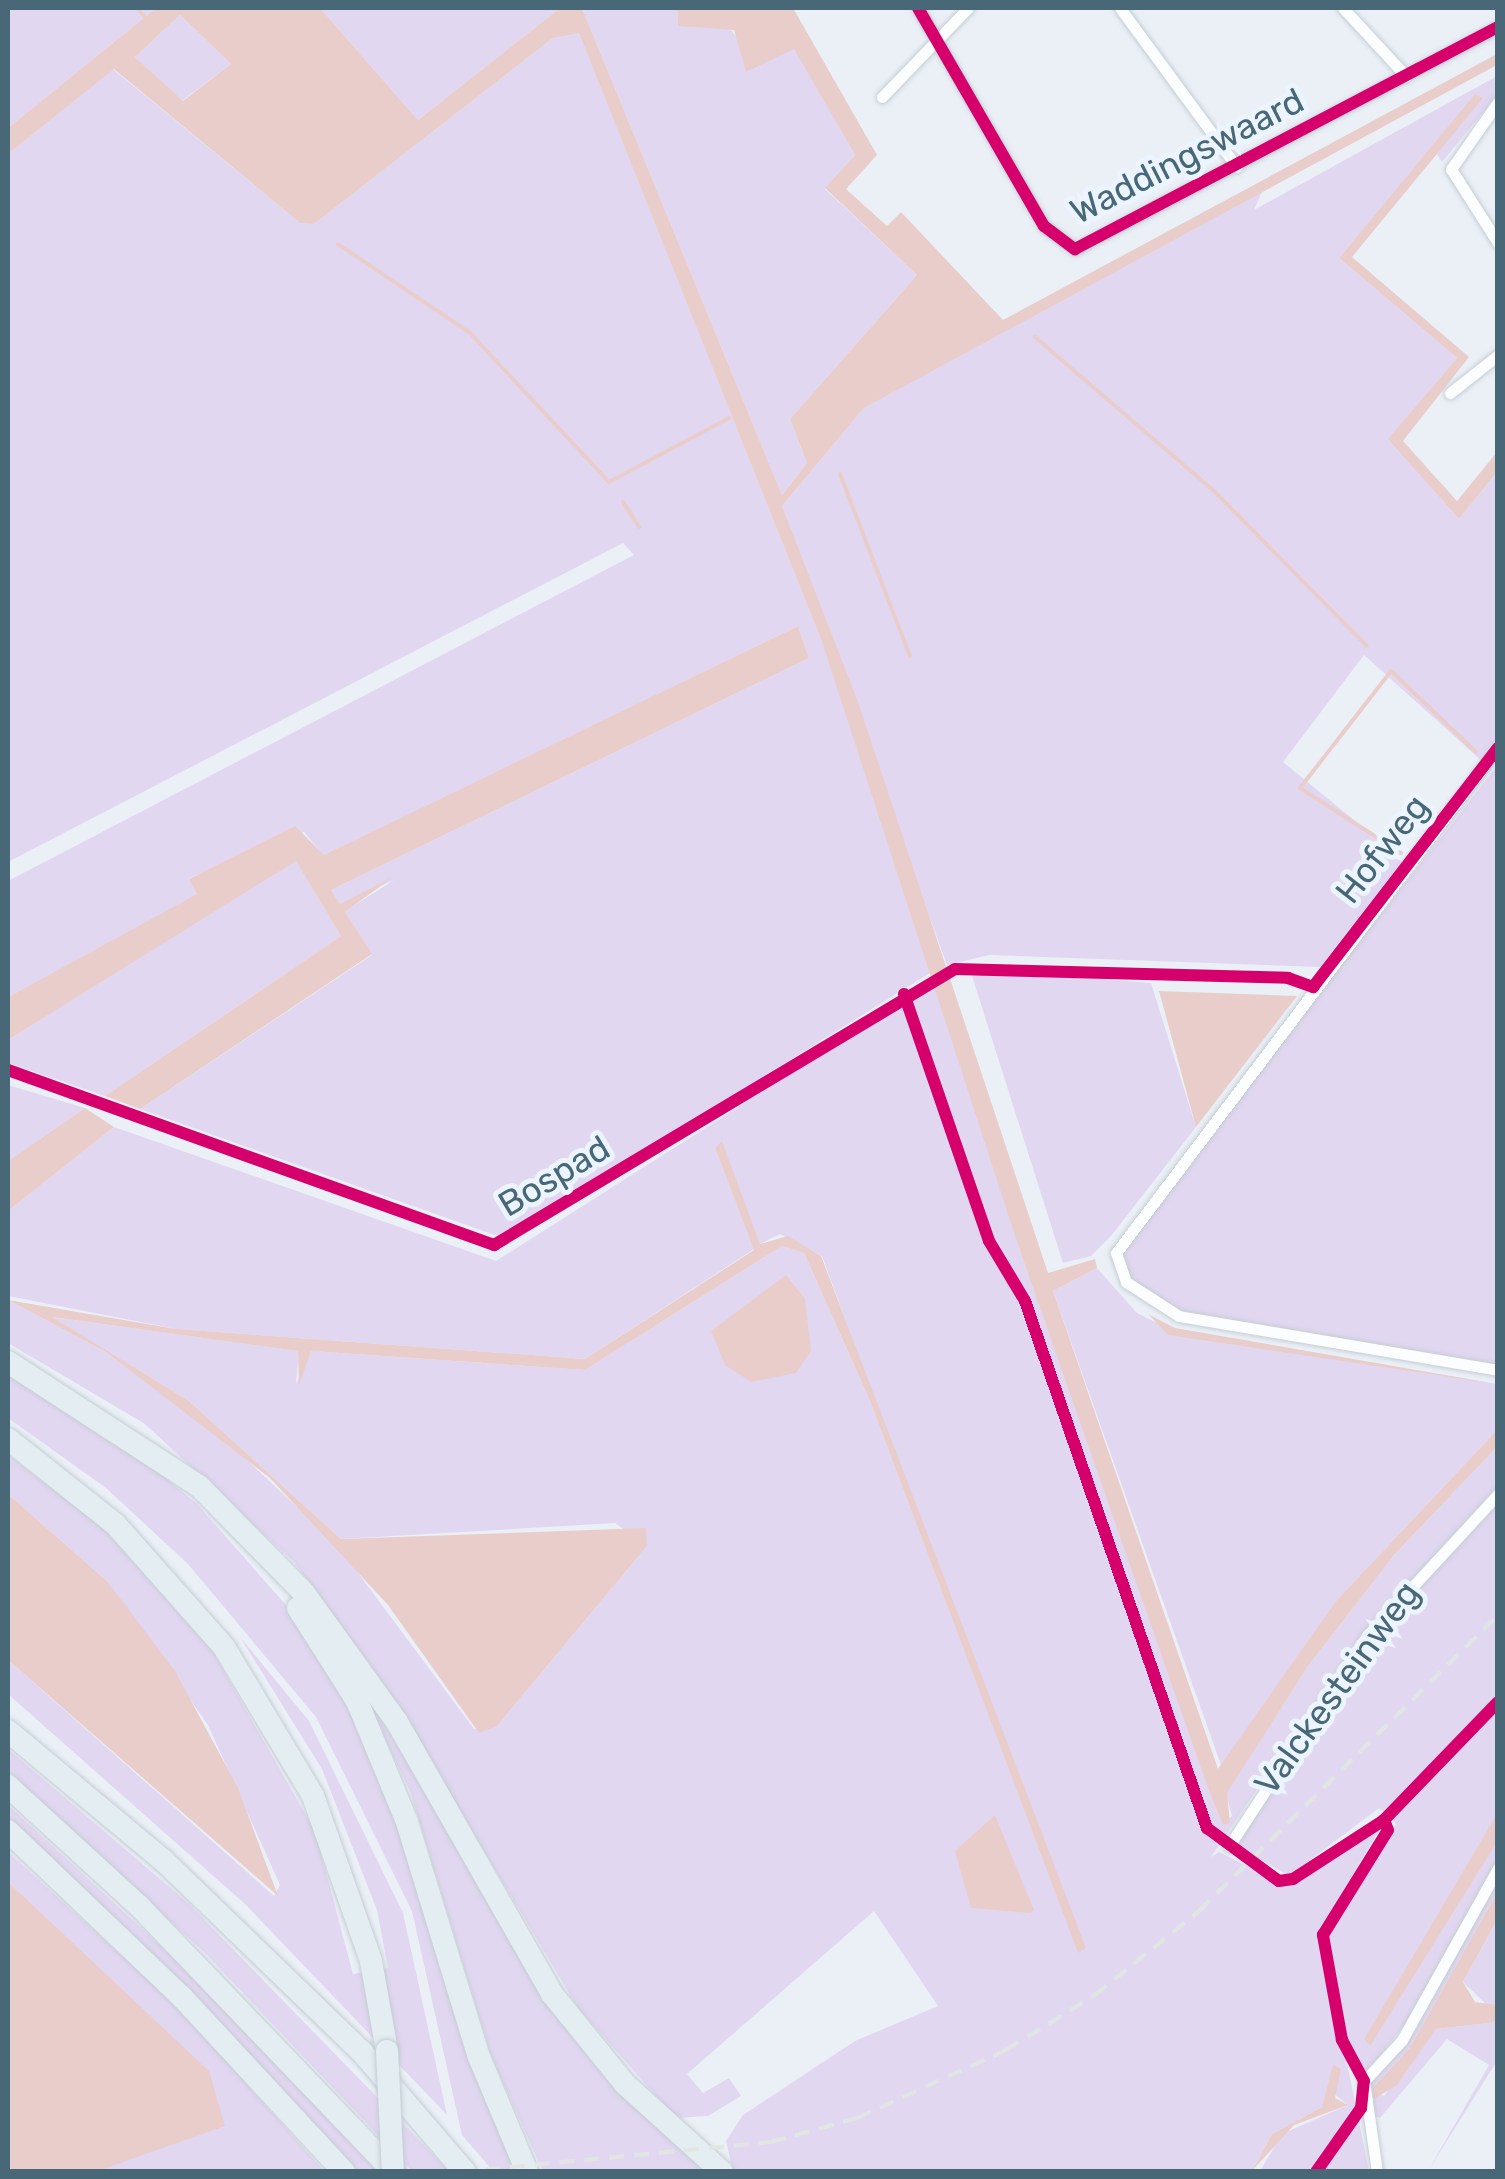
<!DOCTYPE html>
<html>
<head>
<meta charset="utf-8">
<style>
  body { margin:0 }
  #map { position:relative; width:1505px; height:2179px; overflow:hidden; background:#ebf0f7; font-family:Rubik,sans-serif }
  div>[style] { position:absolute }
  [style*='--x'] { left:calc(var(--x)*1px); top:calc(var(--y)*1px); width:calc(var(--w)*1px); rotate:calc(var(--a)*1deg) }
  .green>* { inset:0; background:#e2d7f1 }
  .water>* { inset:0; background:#e9cdcb }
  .stream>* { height:4px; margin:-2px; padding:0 2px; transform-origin:2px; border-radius:2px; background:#e9cdcb }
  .roads { filter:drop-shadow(0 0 2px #c5cdd3) drop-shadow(0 0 2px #c5cdd3) }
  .minor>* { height:11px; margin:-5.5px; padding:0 5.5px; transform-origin:5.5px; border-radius:5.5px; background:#fcfdfe }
  .motorway>* { height:22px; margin:-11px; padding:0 11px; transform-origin:11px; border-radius:11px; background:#e4edf1 }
  .rail>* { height:4px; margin-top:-2px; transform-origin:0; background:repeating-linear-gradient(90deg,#e2e6e3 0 15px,transparent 0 25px) }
  .bridges { filter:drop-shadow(0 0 2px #c2cdd4) drop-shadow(0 0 2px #c2cdd4) }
  .motorway-bridge>* { height:22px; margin:-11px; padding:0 11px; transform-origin:11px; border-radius:11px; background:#e4edf1 }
  .cycleway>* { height:12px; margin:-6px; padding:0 6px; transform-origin:6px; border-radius:6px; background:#d6006c }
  span { translate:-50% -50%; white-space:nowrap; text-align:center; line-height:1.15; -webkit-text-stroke:10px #ecf4ff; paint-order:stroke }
  .street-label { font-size:35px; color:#486878 }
  .frame { position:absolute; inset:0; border:10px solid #486878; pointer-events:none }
</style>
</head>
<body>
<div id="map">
  <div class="green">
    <i style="clip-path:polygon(8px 8px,156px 8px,8px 128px)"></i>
    <i style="clip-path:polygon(320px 8px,560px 8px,418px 120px)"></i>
    <i style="clip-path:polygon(582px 8px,677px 8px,678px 26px,728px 26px,741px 43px,794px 48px,855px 155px,825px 189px,917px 275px,790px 419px,807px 463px,782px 495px)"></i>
    <i style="clip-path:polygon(180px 15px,231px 64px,182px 101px,135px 57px)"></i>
    <i style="clip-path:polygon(579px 32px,822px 642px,935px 970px,503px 1238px,140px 1109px,372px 955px,344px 912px,394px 880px,340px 904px,331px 890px,809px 658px,798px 626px,324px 856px,304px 832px,189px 878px,198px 894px,8px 997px,8px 881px,634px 555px,623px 543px,8px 862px,8px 154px,113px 69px,300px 223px,314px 224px,553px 38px)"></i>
    <i style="clip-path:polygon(1497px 76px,1497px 95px,1442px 162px,1437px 154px,1476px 94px,1339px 258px,1457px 358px,1389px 439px,1459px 519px,1497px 472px,1497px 742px,1483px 762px,1364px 655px,1283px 762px,1403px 860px,1320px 967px,989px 955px,947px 965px,782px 506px,864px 408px,1265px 185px,1254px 210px)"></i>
    <i style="clip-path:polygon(1497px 766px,1497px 1367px,1180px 1314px,1130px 1283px,1121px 1261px,1132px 1234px)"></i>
    <i style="clip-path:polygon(296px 860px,341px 936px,105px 1096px,8px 1063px,8px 1040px)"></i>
    <i style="clip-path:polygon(1009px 972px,1151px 983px,1196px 1127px,1111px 1236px,1091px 1256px,1063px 1263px,972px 976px)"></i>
    <i style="clip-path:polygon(937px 981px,1019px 1248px,1223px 1825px,1232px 1816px,1226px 1793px,1308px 1666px,1395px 1554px,1497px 1447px,1497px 1487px,1363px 1633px,1211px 1857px,1219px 1852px,1285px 1885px,1371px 1823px,1380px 1829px,1320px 1930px,1369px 2171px,1260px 2171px,1282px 2134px,1348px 2105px,1333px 2093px,1341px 2069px,1322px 2107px,1272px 2134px,1252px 2171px,733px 2171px,726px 2141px,743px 2115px,855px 2041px,938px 2006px,874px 1911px,687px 2074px,703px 2093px,729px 2078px,741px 2096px,708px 2116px,676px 2118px,578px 2008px,391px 1695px,295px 1563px,145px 1424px,8px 1343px,8px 1300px,106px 1352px,226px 1440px,338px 1546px,474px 1729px,497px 1726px,647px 1546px,615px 1523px,341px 1539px,189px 1401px,51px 1317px,299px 1351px,296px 1384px,311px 1351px,585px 1370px,782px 1246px,804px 1253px,870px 1401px,1078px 1952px,822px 1256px,780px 1234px,760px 1244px,715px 1148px,754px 1249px,585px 1359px,176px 1329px,8px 1296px,8px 1211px,114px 1127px,496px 1261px)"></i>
    <i style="clip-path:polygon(8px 1085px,85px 1108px,8px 1161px)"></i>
    <i style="clip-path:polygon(1097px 1268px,1137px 1313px,1173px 1331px,1497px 1384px,1497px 1430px,1336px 1601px,1222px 1768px,1053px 1291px)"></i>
    <i style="clip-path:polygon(8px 1374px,132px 1450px,197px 1504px,299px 1620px,384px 1775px,522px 2171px,493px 2171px,462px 2135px,412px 1911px,316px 1717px,188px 1564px,106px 1488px,8px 1418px)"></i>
    <i style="clip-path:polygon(8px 1455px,103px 1528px,213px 1652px,315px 1831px,353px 1974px,388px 1968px,377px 1910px,322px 1769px,240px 1637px,309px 1721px,403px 1913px,447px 2115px,245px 1904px,8px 1694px,8px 1660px,274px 1896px,280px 1885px,208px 1725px,107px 1581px,8px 1494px)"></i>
    <i style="clip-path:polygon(1497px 1500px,1497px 1860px,1410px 2018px,1365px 2075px,1345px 2037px,1327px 1934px,1396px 1824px,1379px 1808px,1289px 1876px,1234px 1844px,1301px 1732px,1376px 1634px)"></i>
    <i style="clip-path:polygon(351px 1668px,486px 1897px,709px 2171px,543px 2171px,492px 2058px,410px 1791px)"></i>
    <i style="clip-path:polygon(8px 1749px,188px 1903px,449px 2171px,412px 2171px,206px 1954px,8px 1771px)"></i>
    <i style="clip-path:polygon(8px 1805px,206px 1988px,377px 2171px,358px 2171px,195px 1997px,8px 1820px)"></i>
    <i style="clip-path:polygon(8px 1852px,176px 2005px,324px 2171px,8px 2171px)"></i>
    <i style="clip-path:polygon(1497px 1876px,1497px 1893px,1409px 2049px,1371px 2091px,1384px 2096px,1436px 2029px,1497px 2022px,1497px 2061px,1428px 2171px,1489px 2065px,1447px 2039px,1380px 2118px,1372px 2115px,1369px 2084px,1408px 2037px)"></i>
    <i style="clip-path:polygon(1497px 1920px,1497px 2005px,1487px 2005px,1463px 1982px)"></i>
  </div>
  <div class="water">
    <i style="clip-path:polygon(evenodd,156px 8px,320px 8px,418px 120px,560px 8px,582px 8px,782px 495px,807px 463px,790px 419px,917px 275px,825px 188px,855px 155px,794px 49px,746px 72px,734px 30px,678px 26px,677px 8px,793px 8px,877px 155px,846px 189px,887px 226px,901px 212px,1003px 320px,1497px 54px,1497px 65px,864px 408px,782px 506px,858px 702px,1048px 1273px,1095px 1259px,1097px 1268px,1053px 1291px,1218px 1769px,1336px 1601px,1497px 1430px,1497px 1447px,1395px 1554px,1308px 1666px,1227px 1793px,1230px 1823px,1223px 1825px,1208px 1788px,1019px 1248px,822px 642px,579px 33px,553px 38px,314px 224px,300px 223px,114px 69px,8px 154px,8px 128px,156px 8px,180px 15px,231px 64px,183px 101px,135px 57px,180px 15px)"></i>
    <i style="clip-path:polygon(1475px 94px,1483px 98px,1352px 257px,1469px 357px,1403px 441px,1457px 501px,1497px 452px,1497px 472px,1459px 519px,1388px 439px,1457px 358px,1339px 258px)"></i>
    <i style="clip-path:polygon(798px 626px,809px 658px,331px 890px,340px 904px,393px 877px,345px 912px,372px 954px,140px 1109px,105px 1096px,341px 936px,296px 861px,8px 1040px,8px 997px,197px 894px,189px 879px,295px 826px,324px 855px)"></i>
    <i style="clip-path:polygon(1159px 991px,1297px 996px,1196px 1127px)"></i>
    <i style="clip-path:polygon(85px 1108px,114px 1127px,8px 1211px,8px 1161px)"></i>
    <i style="clip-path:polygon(722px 1141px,760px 1244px,788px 1236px,821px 1256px,1086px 1948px,1078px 1953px,870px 1401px,804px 1253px,782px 1246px,585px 1370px,311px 1351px,299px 1385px,298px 1351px,52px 1317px,189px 1401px,341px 1539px,646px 1528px,647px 1546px,497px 1726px,479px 1733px,388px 1605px,270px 1478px,106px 1352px,8px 1300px,176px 1329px,585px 1359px,754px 1250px,715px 1148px)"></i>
    <i style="clip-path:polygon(786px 1275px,805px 1299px,811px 1351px,796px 1373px,751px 1382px,725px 1365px,711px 1331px)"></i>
    <i style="clip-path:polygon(1148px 1314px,1175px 1328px,1497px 1384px,1168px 1335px)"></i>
    <i style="clip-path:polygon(8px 1494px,107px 1581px,175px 1671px,238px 1788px,278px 1896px,8px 1660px)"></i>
    <i style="clip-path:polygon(1497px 1814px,1497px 1842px,1370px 2046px,1364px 2039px)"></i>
    <i style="clip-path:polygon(995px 1815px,1034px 1910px,1030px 1913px,971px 1908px,955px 1851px)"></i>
    <i style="clip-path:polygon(8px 1882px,209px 2071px,225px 2126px,98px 2171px,8px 2171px)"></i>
    <i style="clip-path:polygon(1497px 1893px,1497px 1920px,1463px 1982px,1475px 2002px,1497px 2005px,1497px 2022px,1436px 2029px,1397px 2085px,1374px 2099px,1370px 2091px,1409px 2049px)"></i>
    <i style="clip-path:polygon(1333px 2065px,1341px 2069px,1335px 2098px,1348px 2105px,1294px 2125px,1252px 2171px,1272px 2134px,1322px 2107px)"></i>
  </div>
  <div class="stream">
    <i style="--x:137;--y:8;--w:12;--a:48"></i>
    <i style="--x:338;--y:244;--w:159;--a:34"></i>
    <i style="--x:470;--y:333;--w:204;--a:47"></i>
    <i style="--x:609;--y:482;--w:136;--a:-28.1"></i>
    <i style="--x:1035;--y:337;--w:238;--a:40.7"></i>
    <i style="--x:1215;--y:492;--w:216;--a:45.4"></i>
    <i style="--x:840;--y:474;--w:195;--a:69"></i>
    <i style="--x:623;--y:502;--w:30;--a:57"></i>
    <i style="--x:1401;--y:853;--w:120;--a:-147.2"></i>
    <i style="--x:1300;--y:788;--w:148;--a:-52.1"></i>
    <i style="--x:1391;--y:671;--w:117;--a:43.6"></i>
  </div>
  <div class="roads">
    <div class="minor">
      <i style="--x:918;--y:8;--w:252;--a:60"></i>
      <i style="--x:1044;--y:226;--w:39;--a:37"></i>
      <i style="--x:1075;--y:249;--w:478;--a:-27.7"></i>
      <i style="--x:1120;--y:8;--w:197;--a:53.7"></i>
      <i style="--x:1343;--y:8;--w:93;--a:47.2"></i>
      <i style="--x:882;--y:97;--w:124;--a:-46"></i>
      <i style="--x:1498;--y:102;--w:82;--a:125"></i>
      <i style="--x:1451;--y:169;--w:88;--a:57.6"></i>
      <i style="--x:1450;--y:393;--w:61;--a:-38.4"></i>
      <i style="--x:1498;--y:748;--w:633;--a:127.11"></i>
      <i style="--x:1116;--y:1253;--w:31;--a:71"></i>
      <i style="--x:1126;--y:1282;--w:63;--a:32.7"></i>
      <i style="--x:1179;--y:1316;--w:324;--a:9.6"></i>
      <i style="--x:1229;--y:1846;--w:251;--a:-56.7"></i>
      <i style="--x:1367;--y:1636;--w:193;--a:-47.3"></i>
      <i style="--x:1377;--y:2172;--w:92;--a:-98.1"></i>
      <i style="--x:1364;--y:2081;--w:56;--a:-47.2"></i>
      <i style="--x:1402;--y:2040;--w:197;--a:-60.8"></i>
    </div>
    <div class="motorway">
      <i style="--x:8;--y:1362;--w:228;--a:33"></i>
      <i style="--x:199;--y:1486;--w:150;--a:45.5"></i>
      <i style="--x:304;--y:1593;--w:159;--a:54.2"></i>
      <i style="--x:397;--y:1722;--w:313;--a:60.3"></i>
      <i style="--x:552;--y:1994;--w:116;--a:51"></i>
      <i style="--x:625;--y:2084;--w:131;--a:42.2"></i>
      <i style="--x:8;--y:1439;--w:138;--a:38.5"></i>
      <i style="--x:116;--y:1525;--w:163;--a:48.5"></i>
      <i style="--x:224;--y:1647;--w:174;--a:59.1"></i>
      <i style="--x:313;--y:1796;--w:175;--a:70.6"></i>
      <i style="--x:371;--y:1961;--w:91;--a:79.9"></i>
      <i style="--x:298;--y:1608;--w:110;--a:57.6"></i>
      <i style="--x:357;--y:1701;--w:131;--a:67.5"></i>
      <i style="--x:407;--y:1822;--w:246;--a:73"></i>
      <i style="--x:479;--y:2057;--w:125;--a:67.3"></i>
      <i style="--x:8;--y:1731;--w:203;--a:39.8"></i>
      <i style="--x:164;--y:1861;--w:275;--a:44"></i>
      <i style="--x:362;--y:2052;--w:158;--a:49.4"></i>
      <i style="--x:8;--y:1786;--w:179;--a:42.5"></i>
      <i style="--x:140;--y:1907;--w:367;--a:46.2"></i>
      <i style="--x:8;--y:1831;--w:240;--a:43.7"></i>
      <i style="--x:182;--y:1997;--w:238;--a:47.2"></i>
    </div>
  </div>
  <div class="rail">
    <i style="--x:460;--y:2172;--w:312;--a:-5.5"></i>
    <i style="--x:771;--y:2142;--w:89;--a:-15.6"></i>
    <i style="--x:857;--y:2118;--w:164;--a:-24.5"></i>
    <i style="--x:1006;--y:2050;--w:105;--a:-31.7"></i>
    <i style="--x:1095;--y:1995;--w:134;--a:-38.9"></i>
    <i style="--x:1199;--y:1911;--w:421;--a:-44.7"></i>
  </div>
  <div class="bridges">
    <div class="motorway-bridge">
      <i style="--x:387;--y:2051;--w:121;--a:87.2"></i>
    </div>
  </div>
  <div class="cycleway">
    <i style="--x:918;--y:8;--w:252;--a:60"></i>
    <i style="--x:1044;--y:226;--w:39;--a:37"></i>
    <i style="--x:1075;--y:249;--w:478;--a:-27.7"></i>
    <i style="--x:904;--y:994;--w:261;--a:71"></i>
    <i style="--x:989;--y:1241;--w:70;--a:59"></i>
    <i style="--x:1025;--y:1301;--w:558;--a:70.95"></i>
    <i style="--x:1207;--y:1828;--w:89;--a:36.4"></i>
    <i style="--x:1279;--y:1881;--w:14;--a:-8"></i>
    <i style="--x:1293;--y:1879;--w:108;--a:-33"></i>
    <i style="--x:1384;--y:1820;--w:164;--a:-46"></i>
    <i style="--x:8;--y:1070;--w:517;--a:19.8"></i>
    <i style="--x:494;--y:1245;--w:537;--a:-30.91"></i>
    <i style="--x:955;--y:969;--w:333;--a:1.5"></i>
    <i style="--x:1288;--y:978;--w:27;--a:20"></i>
    <i style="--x:1313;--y:987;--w:302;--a:-52.3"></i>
    <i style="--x:1316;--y:2172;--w:78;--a:-54.9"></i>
    <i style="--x:1361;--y:2108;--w:27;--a:-84"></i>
    <i style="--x:1364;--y:2081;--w:47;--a:-118.2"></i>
    <i style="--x:1342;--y:2040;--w:107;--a:-100.3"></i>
    <i style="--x:1323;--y:1935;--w:123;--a:-58.2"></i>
    <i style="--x:1388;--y:1830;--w:11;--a:-112"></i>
  </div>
  <div class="street-label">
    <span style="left:1187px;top:156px;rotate:-27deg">Waddingswaard</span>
    <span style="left:1382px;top:849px;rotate:-52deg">Hofweg</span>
    <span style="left:554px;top:1176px;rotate:-31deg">Bospad</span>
    <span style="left:1337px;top:1688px;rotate:-54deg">Valckesteinweg</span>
  </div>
  <div class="frame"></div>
</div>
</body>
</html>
